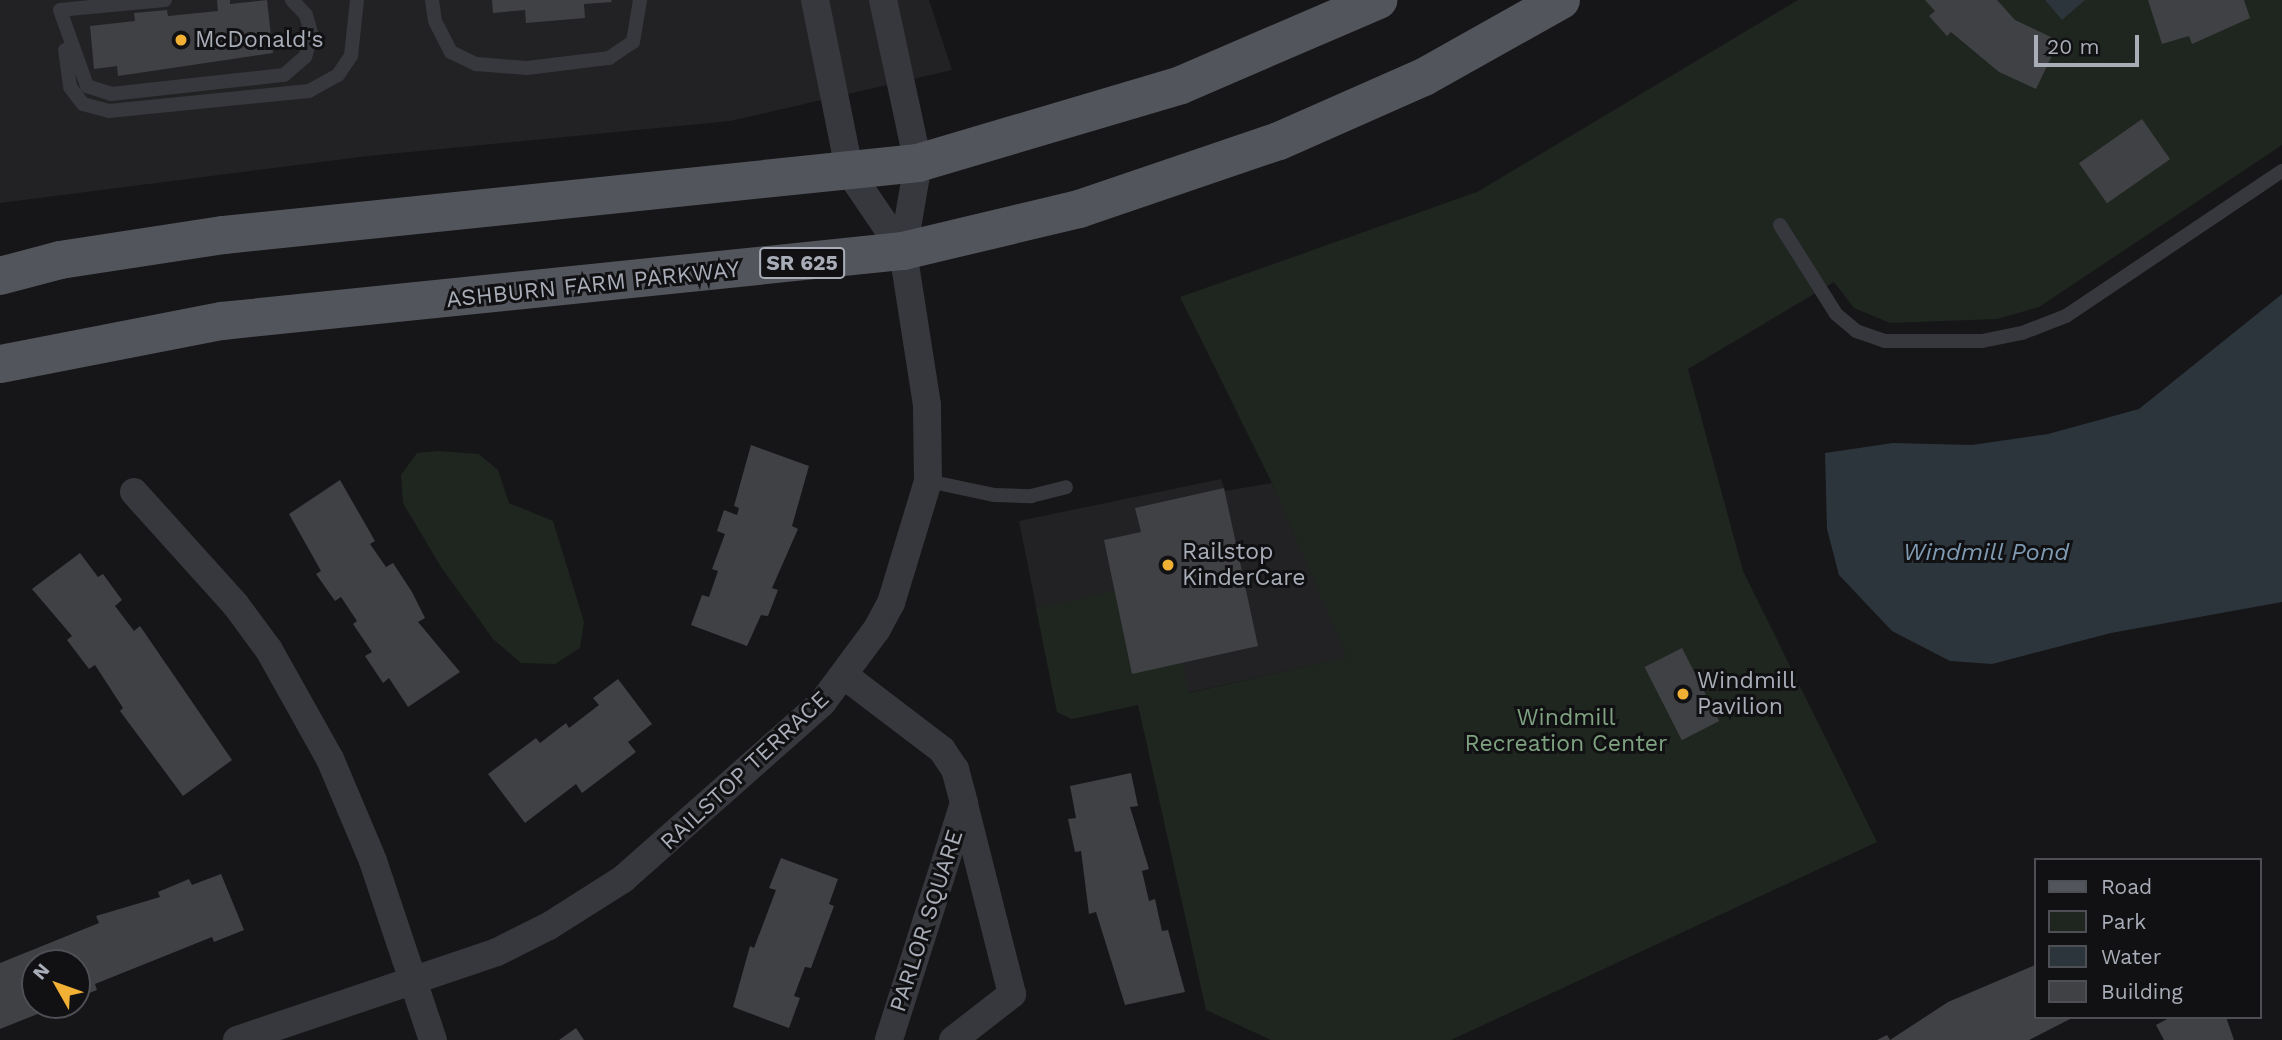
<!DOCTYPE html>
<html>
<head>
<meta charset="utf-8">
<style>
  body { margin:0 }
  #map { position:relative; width:2282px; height:1040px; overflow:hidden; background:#161618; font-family:"Work Sans",sans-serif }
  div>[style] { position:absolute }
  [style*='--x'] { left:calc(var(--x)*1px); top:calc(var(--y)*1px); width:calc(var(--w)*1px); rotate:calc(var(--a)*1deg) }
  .built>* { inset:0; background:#222225 }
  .green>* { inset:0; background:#1e261f }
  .water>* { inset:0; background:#2c353c }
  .building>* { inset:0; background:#404145; transform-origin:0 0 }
  .service>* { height:14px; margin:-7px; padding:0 7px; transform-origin:7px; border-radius:7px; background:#37383d }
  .minor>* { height:28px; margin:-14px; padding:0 14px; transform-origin:14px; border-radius:14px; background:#37383d }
  .primary>* { height:38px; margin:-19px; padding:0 19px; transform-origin:19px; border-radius:19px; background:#53555c }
  .dots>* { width:19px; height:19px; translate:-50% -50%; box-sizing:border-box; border:4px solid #111113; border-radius:50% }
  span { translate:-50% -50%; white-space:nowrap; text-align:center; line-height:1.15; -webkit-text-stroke:6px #111113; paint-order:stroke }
  .shield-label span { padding:2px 5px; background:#111113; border:2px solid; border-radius:5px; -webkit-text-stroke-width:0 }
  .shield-label { font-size:21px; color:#a8adb8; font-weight:700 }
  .poi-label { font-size:23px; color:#a8adb8 }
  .left { translate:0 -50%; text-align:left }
  .street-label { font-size:23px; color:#a8adb8 }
  .park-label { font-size:23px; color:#7fa381 }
  .water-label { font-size:24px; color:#7f9bb3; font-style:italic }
  .legend { position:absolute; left:2034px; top:858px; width:228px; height:161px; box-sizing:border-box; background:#111113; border:2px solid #4d4f55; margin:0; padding:9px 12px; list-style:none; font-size:21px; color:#a8adb8 }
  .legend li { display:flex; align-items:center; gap:14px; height:35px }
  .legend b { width:35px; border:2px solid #4d4f55 }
  .north { position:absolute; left:21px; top:949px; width:70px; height:70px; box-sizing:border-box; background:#111113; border:2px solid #4d4f55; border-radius:50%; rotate:310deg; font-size:19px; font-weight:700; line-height:28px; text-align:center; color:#a8adb8 }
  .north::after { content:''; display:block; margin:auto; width:24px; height:32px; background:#f2b134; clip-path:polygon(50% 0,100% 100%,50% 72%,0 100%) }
  .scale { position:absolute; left:2034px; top:35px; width:105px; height:32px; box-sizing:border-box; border:4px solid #a8adb8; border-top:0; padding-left:9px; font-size:21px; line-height:24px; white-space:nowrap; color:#a8adb8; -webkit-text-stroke:5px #111113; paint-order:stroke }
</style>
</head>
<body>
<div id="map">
  <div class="built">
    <i style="clip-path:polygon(0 0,929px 0,952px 70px,730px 121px,368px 156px,0 203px)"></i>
    <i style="clip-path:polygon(1221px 479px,1225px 491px,1272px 483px,1348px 657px,1072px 719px,1057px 712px,1019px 521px)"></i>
  </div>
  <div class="green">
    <i style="clip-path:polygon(1798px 0,2282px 0,2282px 145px,2039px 307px,1997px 319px,1890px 323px,1854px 308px,1834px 282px,1688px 369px,1743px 571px,1877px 842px,1451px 1040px,1271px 1040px,1206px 1010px,1138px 705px,1072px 719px,1057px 712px,1036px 608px,1115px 591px,1132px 673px,1182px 663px,1189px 693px,1347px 657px,1272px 483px,1180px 297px,1477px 192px)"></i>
    <i style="clip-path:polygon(438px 451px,479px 454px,498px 470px,509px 503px,553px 521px,584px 622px,580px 648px,555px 664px,521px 663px,493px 639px,441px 567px,403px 503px,401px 475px,417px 453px)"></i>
  </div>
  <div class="water">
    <i style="clip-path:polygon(2045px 0,2085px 0,2062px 20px)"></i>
    <i style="clip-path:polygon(2282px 294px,2282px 602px,2111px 633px,1992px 664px,1950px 661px,1892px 631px,1839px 575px,1827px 529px,1825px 453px,1893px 443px,1972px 445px,2048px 434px,2139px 409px)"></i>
  </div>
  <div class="building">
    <i style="clip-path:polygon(217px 0,230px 0,230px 4px,267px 0,273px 53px,118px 76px,117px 66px,94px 69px,90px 26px,135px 21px,134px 13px,167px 10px,168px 16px,218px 11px)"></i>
    <i style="clip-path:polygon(492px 0,611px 0,612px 2px,584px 4px,585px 18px,526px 23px,525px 10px,493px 13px)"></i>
    <i style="clip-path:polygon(1925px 0,1997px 0,2015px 20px,2059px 41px,2036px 89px,1999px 72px,1951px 32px,1947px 36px,1929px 16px,1935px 11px)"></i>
    <i style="clip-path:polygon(2148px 0,2244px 0,2250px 18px,2192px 44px,2189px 36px,2162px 44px)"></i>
    <i style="left:2142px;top:119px;width:49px;height:77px;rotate:55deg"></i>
    <i style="clip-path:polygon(751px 445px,809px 466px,792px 526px,798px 529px,772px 588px,778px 590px,768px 616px,761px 615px,747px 646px,691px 625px,702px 595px,709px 597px,718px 571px,712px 569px,725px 534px,717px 531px,724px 510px,737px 515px,739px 508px,734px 506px)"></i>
    <i style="clip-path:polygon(340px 480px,375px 541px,370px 544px,386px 567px,393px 563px,412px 592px,425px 618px,418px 622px,460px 672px,408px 707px,389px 678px,383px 683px,365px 656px,372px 652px,353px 624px,357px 621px,341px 597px,335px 601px,316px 574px,321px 571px,289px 514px)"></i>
    <i style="clip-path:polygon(1224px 488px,1258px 646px,1132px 674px,1104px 540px,1141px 532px,1135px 508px)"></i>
    <i style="clip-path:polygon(80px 553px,98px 577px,103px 574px,122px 600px,115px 606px,134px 631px,140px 626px,232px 760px,183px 796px,120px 711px,123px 708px,95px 665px,89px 669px,67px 640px,72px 636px,32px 589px)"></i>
    <i style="left:1682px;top:648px;width:82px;height:42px;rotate:63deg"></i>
    <i style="clip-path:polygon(618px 679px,652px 724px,628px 742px,636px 752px,582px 793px,576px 784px,525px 823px,488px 774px,536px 738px,540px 743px,566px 723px,569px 728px,599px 705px,593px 698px)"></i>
    <i style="clip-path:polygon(1131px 773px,1138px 806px,1130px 807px,1149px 869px,1142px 871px,1149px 901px,1155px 899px,1162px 931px,1168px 930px,1185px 992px,1125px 1005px,1096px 912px,1089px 914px,1081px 851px,1075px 852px,1068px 819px,1076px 818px,1070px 786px)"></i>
    <i style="clip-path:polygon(781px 858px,838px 879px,829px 904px,834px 906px,811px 968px,805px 967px,794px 996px,800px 998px,789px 1028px,733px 1007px,750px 946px,754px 948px,776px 890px,769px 888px)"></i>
    <i style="clip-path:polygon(221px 874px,244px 930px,214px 942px,212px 937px,95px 984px,97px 990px,77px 998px,77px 963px,35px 963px,35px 1005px,60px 1005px,0 1029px,0 963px,99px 923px,96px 916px,160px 897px,158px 892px,189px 879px,192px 885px)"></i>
    <i style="clip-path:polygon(2035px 965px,2035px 1017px,2074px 1017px,2029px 1040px,1877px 1040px,1887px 1035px,1890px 1040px,1948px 1002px)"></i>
    <i style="clip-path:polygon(2171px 1017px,2226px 1017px,2234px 1040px,2164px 1040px,2156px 1025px)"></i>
    <i style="clip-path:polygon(576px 1028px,584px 1040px,559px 1040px)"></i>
  </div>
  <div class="service">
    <i style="--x:165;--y:0;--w:105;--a:174.6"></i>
    <i style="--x:60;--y:10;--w:81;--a:70.4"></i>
    <i style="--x:87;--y:86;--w:25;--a:18"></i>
    <i style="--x:111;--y:94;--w:174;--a:-6.3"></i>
    <i style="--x:284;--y:75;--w:28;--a:-41"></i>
    <i style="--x:305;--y:57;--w:22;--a:-72"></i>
    <i style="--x:312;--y:36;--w:22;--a:-106"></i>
    <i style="--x:306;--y:15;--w:21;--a:-133"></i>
    <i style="--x:432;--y:0;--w:21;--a:82"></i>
    <i style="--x:435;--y:21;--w:35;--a:63"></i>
    <i style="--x:451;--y:52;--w:28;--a:26"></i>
    <i style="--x:476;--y:64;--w:51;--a:4.5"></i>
    <i style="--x:527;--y:68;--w:83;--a:-7"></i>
    <i style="--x:609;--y:58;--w:29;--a:-34"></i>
    <i style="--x:633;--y:42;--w:43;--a:-80.5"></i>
    <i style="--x:65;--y:50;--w:37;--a:82"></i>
    <i style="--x:70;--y:87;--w:21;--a:53"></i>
    <i style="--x:83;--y:104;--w:27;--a:15"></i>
    <i style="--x:109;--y:111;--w:201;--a:-5.7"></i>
    <i style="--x:309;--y:91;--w:33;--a:-29"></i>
    <i style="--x:338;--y:75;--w:23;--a:-56"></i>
    <i style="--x:351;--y:56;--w:56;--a:-83.9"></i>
    <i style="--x:1780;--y:225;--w:105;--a:57.8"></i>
    <i style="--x:1836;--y:314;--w:26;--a:40"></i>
    <i style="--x:1856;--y:331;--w:31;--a:19"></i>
    <i style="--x:1885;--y:341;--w:97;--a:0"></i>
    <i style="--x:1982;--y:341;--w:41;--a:-11.3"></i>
    <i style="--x:2022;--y:333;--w:47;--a:-21.1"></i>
    <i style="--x:2066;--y:316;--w:260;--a:-33.9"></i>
    <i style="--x:928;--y:481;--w:67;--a:12"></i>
    <i style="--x:994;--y:495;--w:37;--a:2"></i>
    <i style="--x:1031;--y:496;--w:36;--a:-14"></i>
  </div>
  <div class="minor">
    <i style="--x:815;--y:0;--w:177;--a:78.6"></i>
    <i style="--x:850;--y:173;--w:94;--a:55.8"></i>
    <i style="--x:134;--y:492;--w:151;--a:48"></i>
    <i style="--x:235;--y:604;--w:57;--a:53.5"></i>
    <i style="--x:269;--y:650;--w:125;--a:60.8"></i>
    <i style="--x:330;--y:759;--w:111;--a:67.1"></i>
    <i style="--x:373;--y:861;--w:189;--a:71.5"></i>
    <i style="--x:845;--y:676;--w:122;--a:37.3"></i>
    <i style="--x:942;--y:750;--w:23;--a:56"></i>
    <i style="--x:955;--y:769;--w:35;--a:75"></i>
    <i style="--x:964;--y:803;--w:249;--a:107.6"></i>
    <i style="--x:237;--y:1040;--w:274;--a:-18.7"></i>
    <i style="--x:497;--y:952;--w:58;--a:-26.6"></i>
    <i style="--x:549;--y:926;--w:88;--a:-32.4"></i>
    <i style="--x:623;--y:879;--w:266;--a:-41.5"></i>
    <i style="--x:822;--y:703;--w:92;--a:-53.4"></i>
    <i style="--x:877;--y:629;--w:30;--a:-62"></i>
    <i style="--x:891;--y:603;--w:127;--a:-73.1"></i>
    <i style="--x:928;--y:481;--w:76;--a:-90.8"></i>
    <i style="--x:927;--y:405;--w:156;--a:-98.9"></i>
    <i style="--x:903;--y:251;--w:89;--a:-80.3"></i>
    <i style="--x:918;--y:163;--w:167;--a:-102.1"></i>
    <i style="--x:953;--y:1040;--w:75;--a:-37.9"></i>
    <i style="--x:1012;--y:994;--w:196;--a:-104.2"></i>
  </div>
  <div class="primary">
    <i style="--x:0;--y:276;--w:62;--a:-14.9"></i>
    <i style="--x:60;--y:260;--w:166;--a:-8.7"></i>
    <i style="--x:224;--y:235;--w:698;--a:-5.92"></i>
    <i style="--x:918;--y:163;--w:274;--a:-16.5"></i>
    <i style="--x:1181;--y:85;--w:215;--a:-23.3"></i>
    <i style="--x:0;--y:364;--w:226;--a:-11"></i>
    <i style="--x:222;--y:321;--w:685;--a:-5.87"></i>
    <i style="--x:903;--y:251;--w:181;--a:-13.4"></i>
    <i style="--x:1079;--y:209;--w:211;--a:-18.8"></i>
    <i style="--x:1279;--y:141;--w:158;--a:-23.8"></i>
    <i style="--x:1424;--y:77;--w:157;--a:-29.3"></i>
  </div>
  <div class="dots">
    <i style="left:181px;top:40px;background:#f2b134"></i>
    <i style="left:1168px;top:565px;background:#f2b134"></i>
    <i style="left:1683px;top:694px;background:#f2b134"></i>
  </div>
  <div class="shield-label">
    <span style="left:802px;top:263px">SR 625</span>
  </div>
  <div class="poi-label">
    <span class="left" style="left:195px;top:40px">McDonald's</span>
    <span class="left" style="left:1182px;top:565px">Railstop<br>KinderCare</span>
    <span class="left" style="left:1697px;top:694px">Windmill<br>Pavilion</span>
  </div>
  <div class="street-label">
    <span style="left:593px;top:285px;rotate:-6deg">ASHBURN FARM PARKWAY</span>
    <span style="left:745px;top:771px;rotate:-43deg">RAILSTOP TERRACE</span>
    <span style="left:927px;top:921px;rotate:-72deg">PARLOR SQUARE</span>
  </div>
  <div class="park-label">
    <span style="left:1566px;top:731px">Windmill<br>Recreation Center</span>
  </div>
  <div class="water-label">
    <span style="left:1986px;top:553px">Windmill Pond</span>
  </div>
  <ul class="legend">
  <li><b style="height:9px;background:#53555c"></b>Road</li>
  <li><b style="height:19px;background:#1e261f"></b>Park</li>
  <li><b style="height:19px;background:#2c353c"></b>Water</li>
  <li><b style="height:19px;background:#404145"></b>Building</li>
  </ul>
  <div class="north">N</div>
  <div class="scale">20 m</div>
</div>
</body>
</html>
